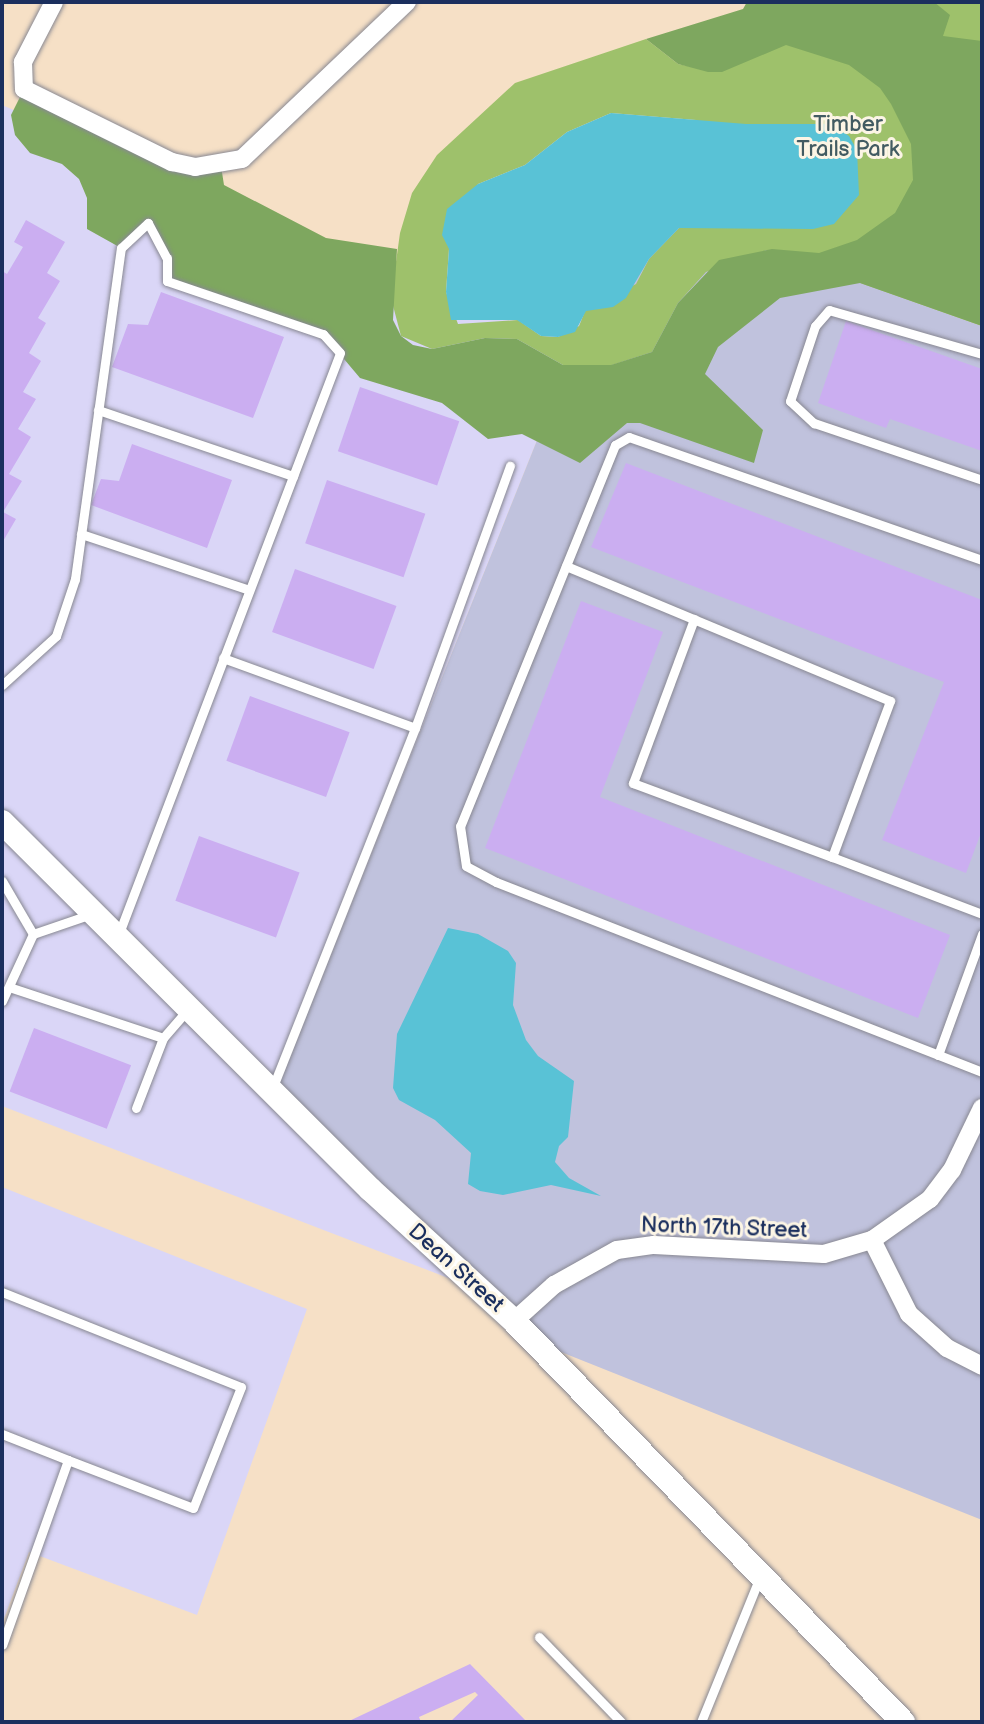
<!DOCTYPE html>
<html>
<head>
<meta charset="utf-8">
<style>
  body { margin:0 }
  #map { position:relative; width:984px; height:1724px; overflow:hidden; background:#f6e0c6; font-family:"Balsamiq Sans",sans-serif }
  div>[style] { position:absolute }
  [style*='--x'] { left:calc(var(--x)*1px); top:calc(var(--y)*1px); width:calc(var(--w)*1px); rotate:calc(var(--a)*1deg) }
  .built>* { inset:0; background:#dad6f7 }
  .industrial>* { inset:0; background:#c0c2dd }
  .green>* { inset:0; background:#9ec16b }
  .forest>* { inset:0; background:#7ea75f }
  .water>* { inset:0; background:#59c2d6 }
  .building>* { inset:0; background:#cbaef1; transform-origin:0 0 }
  .roads { filter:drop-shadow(0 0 2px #888892) drop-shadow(0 0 2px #888892) }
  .lane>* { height:9px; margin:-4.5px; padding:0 4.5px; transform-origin:4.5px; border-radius:4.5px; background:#fff }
  .street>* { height:18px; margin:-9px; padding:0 9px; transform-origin:9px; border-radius:9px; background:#fff }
  .secondary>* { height:24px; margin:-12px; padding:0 12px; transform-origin:12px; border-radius:12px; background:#fff }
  span { translate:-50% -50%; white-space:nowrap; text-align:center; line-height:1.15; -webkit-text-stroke:6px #fcf5e5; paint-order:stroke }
  .park-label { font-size:22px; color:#425b62 }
  .street-label { font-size:22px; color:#1b2f5e }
  .frame { position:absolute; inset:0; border:4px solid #1b2f5e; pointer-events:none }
</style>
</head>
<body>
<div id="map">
  <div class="built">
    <i style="clip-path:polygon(2px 105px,470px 305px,596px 293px,278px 1087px,2px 814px)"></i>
    <i style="clip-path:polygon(2px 828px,469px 1286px,2px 1106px)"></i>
    <i style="clip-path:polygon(2px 1187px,307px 1309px,197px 1615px,29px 1552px,2px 1624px)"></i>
  </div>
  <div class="industrial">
    <i style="clip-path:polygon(658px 211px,982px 326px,982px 1520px,546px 1346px,278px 1087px,596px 293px)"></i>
  </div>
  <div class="green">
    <i style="clip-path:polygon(evenodd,747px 2px,982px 2px,982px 326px,767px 250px,706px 272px,678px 303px,652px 352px,612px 365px,563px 365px,517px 339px,485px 338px,432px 349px,401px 336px,391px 298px,400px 233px,412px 193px,437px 155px,515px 83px,646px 39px,678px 64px,717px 72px,747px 2px,611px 113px,696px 120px,679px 228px,649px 259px,636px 284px,585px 311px,579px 326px,558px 337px,541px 336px,518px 320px,458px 324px,446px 292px,449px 249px,478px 184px,525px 165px,567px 132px,611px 113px)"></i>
  </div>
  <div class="forest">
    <i style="clip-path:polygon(747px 2px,934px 2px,950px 15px,943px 36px,982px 41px,982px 326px,860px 283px,780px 298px,718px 347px,705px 374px,763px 430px,754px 463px,640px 423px,627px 423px,580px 463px,522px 434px,488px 439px,442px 403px,360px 378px,323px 334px,167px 281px,167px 258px,148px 223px,121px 248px,87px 229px,87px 198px,79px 179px,62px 164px,30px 153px,15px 135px,11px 115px,24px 89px,172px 162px,221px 166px,224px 185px,326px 238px,397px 249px,393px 320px,401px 336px,413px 345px,432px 349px,485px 338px,517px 339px,563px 365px,611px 365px,652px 352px,678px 303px,719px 260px,772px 249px,819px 253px,857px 240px,895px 213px,913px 180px,911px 144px,891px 104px,880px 88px,849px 65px,786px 45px,722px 72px,708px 72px,678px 64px,646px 39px,743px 9px)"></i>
  </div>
  <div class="water">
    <i style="clip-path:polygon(611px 113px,746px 124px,831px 124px,849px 136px,857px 150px,859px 195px,834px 224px,813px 229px,679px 228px,649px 259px,626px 298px,613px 307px,586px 311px,575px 332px,558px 337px,541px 336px,517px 320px,451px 320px,446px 292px,449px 249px,442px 235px,447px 209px,478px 184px,525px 165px,567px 132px)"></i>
    <i style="clip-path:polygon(448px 928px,478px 934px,508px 951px,516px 963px,513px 1005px,526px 1040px,538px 1056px,574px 1081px,568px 1137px,559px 1146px,555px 1162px,569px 1178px,601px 1196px,551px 1185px,503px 1195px,480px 1191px,468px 1184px,471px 1153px,435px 1120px,399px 1100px,393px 1088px,397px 1034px)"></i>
  </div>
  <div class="building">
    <i style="clip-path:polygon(26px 220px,65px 242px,47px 273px,60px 281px,38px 318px,46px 323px,29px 353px,41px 361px,23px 392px,36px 399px,18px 429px,31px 437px,9px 474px,22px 481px,3px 512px,16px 519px,2px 543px,2px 271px,7px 274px,23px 247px,14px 242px)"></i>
    <i style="clip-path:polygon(161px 292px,284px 337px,253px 418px,112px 367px,128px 324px,148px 325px)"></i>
    <i style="clip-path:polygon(846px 321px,982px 369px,982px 451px,890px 419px,886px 428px,818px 403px)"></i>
    <i style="left:360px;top:387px;width:105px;height:68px;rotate:19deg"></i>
    <i style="clip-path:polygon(132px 444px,232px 480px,207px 548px,91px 505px,101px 479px,119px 481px)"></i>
    <i style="clip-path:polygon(626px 463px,982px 600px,982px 830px,966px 873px,882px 840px,944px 682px,591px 547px)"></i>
    <i style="left:327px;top:480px;width:104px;height:67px;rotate:19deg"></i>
    <i style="left:295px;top:569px;width:108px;height:67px;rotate:20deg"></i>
    <i style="clip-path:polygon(581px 601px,663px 632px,600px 797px,950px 935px,918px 1018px,485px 848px)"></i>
    <i style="left:250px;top:696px;width:106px;height:69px;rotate:20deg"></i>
    <i style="left:199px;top:836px;width:107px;height:69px;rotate:20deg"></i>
    <i style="left:34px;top:1028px;width:104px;height:68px;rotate:21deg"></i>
    <i style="clip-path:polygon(470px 1664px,527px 1722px,450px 1722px,478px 1695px,475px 1692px,419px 1717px,421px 1722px,347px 1722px)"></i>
  </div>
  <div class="roads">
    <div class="lane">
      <i style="--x:982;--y:354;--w:159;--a:-164"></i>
      <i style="--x:829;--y:310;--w:21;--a:131"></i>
      <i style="--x:815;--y:326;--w:79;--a:108.4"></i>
      <i style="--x:790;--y:401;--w:33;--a:43"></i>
      <i style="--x:814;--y:423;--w:177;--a:18.7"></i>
      <i style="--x:98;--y:410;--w:206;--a:18.7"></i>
      <i style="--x:81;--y:534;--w:177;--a:18.4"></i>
      <i style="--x:982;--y:560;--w:374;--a:-160.8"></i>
      <i style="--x:629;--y:437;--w:16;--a:150"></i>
      <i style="--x:615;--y:445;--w:411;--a:112.1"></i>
      <i style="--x:460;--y:826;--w:40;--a:81.5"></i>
      <i style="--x:466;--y:866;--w:34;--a:28"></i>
      <i style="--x:496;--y:882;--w:522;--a:21.35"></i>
      <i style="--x:566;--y:566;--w:351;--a:22.6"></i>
      <i style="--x:890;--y:701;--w:166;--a:110.4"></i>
      <i style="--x:832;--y:857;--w:160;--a:20.8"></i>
      <i style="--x:694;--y:619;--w:175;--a:110.4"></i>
      <i style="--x:633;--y:783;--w:212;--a:20.4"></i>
      <i style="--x:223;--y:658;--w:204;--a:20"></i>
      <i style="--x:415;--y:728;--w:388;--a:111.6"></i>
      <i style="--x:2;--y:685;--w:73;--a:-42.2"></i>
      <i style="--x:56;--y:636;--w:60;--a:-71.6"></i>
      <i style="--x:75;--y:579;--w:334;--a:-82.1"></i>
      <i style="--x:121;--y:248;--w:37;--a:-43"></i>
      <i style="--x:148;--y:223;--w:40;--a:62"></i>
      <i style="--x:167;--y:258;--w:23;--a:90"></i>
      <i style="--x:167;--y:281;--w:165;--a:18.8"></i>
      <i style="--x:323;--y:334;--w:25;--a:48"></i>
      <i style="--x:340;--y:353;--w:624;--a:110.85"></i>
      <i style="--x:415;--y:728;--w:279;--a:-70.1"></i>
      <i style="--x:2;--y:881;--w:61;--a:59.7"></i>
      <i style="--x:9;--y:987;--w:162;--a:18.3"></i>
      <i style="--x:163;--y:1038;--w:38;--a:-49"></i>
      <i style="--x:2;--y:1001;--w:74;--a:-65.2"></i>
      <i style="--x:33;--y:934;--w:61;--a:-19"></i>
      <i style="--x:938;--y:1055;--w:129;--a:-70"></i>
      <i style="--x:136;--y:1108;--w:75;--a:-68.9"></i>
      <i style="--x:2;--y:1292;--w:257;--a:21.7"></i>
      <i style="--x:241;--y:1387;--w:130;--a:111.6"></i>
      <i style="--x:193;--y:1508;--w:134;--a:-159"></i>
      <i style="--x:68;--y:1460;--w:196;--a:109.6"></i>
      <i style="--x:2;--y:1434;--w:71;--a:21.5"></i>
      <i style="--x:539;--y:1637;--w:118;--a:46"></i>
      <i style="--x:701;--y:1722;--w:157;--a:-67.9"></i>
    </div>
    <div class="street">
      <i style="--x:54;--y:2;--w:68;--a:117.3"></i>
      <i style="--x:23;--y:62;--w:27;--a:88"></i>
      <i style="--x:24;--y:89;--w:165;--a:26.3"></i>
      <i style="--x:172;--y:162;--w:24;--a:12"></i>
      <i style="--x:195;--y:167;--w:48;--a:-9.7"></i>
      <i style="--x:242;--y:159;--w:228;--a:-43.6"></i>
      <i style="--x:872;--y:1240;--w:83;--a:63.4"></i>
      <i style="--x:909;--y:1314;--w:51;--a:41.8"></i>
      <i style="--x:947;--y:1348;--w:39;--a:27"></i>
      <i style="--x:514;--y:1321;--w:54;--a:-42"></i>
      <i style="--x:554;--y:1285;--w:72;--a:-29.1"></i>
      <i style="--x:617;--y:1250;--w:37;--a:-8"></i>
      <i style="--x:654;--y:1245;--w:170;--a:3"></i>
      <i style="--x:824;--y:1254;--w:50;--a:-16.3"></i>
      <i style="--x:872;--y:1240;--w:71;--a:-35.3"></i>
      <i style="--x:930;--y:1199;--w:36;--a:-53"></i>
      <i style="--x:952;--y:1170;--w:69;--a:-64.2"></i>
    </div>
    <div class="secondary">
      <i style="--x:2;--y:822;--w:520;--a:44.92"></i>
      <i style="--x:370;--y:1189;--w:195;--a:42.5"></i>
      <i style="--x:514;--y:1321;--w:559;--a:45.87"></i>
    </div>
  </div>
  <div class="park-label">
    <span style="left:848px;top:137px">Timber<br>Trails Park</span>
  </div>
  <div class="street-label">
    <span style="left:724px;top:1228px;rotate:2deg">North 17th Street</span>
    <span style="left:456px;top:1268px;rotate:42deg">Dean Street</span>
  </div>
  <div class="frame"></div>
</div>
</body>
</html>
